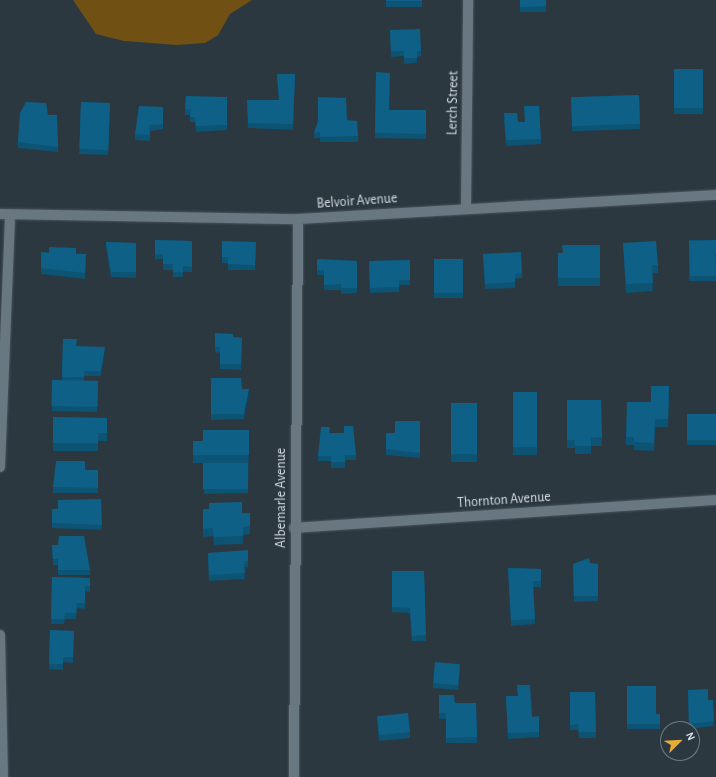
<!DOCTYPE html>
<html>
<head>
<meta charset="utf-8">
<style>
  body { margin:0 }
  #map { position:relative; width:716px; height:777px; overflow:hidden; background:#2c3840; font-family:"Alegreya Sans",sans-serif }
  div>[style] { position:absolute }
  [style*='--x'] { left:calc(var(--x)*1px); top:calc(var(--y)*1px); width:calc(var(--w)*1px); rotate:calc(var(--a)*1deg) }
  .green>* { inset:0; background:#715013 }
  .roads { filter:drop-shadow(0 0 1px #4a545b) drop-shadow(0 0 1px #4a545b) }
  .street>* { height:10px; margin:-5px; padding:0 5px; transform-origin:5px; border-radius:5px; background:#697780 }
  .secondary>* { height:10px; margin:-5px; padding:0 5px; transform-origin:5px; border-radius:5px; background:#697780 }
  .wall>* { inset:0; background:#0c5374; transform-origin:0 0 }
  .shaded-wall>* { inset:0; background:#0a435e }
  .building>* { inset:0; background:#0e6087; transform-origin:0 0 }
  span { translate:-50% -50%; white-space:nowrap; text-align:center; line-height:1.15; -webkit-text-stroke:3px #2c3840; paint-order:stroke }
  .street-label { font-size:14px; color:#d5dde2 }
  .north { position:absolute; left:660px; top:721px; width:40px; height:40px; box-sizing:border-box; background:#2c3840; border:1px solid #707a81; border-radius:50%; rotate:66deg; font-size:11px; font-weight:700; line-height:16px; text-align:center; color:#d5dde2 }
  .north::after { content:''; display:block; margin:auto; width:14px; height:18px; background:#e9ab38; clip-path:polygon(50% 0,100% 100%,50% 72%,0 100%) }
</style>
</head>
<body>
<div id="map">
  <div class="green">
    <i style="clip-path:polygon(73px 0,252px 0,230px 14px,218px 35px,205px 43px,177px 45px,124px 41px,96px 34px)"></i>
  </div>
  <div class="roads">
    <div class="street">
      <i style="--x:466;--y:207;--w:207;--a:-89.4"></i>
      <i style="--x:0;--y:467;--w:252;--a:-87.7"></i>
      <i style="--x:294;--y:528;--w:423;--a:-3.8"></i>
      <i style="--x:0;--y:635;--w:142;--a:88.8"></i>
      <i style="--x:294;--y:777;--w:558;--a:-89.59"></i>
    </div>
    <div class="secondary">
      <i style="--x:0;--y:214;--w:298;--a:1"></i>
      <i style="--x:298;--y:219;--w:419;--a:-3.3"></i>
    </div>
  </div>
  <div class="wall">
    <i style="left:386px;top:0;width:36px;height:7px"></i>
    <i style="left:520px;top:0;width:26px;height:12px"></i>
    <i style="clip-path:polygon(390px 30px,421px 51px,421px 56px,417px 57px,417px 63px,404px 64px,404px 56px,391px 57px)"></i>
    <i style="left:674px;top:69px;width:29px;height:45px"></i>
    <i style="clip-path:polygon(376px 72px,389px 110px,426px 110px,426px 139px,375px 138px)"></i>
    <i style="clip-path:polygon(277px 74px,295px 74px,293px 130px,248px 128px,247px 100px,279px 100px)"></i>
    <i style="left:639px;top:95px;width:34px;height:68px;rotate:88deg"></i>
    <i style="clip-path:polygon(227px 97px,227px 130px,196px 132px,195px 122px,190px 122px,190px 115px,185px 115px,185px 109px)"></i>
    <i style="left:81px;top:102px;width:29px;height:52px;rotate:2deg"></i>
    <i style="clip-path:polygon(163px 107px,163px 129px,150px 131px,150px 141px,135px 140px,135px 134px)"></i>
    <i style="clip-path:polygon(48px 115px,57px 115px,58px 152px,18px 148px,18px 142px)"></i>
    <i style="clip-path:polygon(504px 119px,518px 122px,541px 139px,541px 144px,506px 146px)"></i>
    <i style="clip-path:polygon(347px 120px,358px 136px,358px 142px,320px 142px,320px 138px,314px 138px,314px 133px)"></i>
    <i style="clip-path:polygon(155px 240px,192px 241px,192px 272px,183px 272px,183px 277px,173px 277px,173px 270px,163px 270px,163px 259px,155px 259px)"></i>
    <i style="left:716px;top:240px;width:41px;height:27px;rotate:90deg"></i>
    <i style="clip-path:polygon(106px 242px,136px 243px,136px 278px,111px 277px,106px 248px)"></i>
    <i style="clip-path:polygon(256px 242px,255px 270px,228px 270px,228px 263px,222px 263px,222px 257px)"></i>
    <i style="clip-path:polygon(623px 243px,658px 265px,658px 273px,652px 273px,653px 291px,626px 293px)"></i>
    <i style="clip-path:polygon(600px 245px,600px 286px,558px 286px,558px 253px,562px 253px)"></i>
    <i style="clip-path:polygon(41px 252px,86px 254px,85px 279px,41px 274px)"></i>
    <i style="clip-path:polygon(483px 254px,522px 273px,522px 278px,515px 279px,515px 288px,485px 289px)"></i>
    <i style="clip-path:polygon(317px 259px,357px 261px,357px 293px,341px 294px,341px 290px,324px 290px,324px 275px,317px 275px)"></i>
    <i style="left:434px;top:259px;width:29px;height:39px"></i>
    <i style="clip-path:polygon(410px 260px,410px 285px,399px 285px,399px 292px,370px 293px,369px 261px)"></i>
    <i style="clip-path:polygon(215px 333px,233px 337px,242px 338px,241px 370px,220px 369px,220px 353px,215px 352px)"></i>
    <i style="clip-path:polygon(63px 339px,77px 346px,105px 352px,101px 376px,84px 376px,84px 381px,98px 381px,97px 412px,52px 411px,52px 380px,62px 381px)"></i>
    <i style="clip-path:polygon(211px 378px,242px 389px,249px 395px,244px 419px,211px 420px)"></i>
    <i style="left:513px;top:392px;width:24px;height:63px"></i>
    <i style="clip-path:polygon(669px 394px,668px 427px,655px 427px,654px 451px,634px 450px,634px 445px,626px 445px,626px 437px,651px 402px)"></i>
    <i style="clip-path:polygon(567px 400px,601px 400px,602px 446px,591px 446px,591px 454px,575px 454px,575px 448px,567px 448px)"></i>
    <i style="left:451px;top:403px;width:26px;height:59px"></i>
    <i style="left:716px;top:414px;width:31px;height:29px;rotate:90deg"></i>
    <i style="clip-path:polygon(53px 417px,107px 418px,107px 441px,98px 441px,98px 451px,53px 451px)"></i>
    <i style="clip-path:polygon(420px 421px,420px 458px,386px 455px,386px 433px,395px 433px)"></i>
    <i style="clip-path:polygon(249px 430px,248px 493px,204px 494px,203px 463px,208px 463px,193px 463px,193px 441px,203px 441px)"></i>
    <i style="clip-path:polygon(330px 433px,356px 455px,356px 460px,345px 460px,345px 468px,331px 468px,331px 461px,318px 461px,318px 456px)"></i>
    <i style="clip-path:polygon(85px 470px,98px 470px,98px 493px,53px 493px,53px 487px)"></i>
    <i style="clip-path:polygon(101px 499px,102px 530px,52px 528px,52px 509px,58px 509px)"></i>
    <i style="clip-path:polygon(203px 509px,242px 513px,250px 513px,250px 534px,243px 535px,243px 544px,214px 545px,213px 536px,203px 537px)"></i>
    <i style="clip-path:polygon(52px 545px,90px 570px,90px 575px,58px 575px,58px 565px,53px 565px)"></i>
    <i style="clip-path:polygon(208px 553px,248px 561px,248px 567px,244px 567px,245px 579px,209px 581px)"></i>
    <i style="clip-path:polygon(590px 563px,598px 564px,598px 601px,574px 602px,573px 564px)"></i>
    <i style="clip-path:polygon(508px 568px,541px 569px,541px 587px,533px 587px,535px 624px,511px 626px)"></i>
    <i style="clip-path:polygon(392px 571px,424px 571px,426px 641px,412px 641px,410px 613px,392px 612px)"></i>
    <i style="clip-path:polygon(52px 577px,90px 578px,90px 592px,85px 591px,85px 609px,77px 608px,76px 619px,65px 619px,64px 624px,51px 624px)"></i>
    <i style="clip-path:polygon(50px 630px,74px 631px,73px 663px,63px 662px,63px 670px,49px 669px)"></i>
    <i style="clip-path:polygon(460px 669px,458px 690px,433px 688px,433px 683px)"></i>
    <i style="clip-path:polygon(517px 685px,539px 732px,539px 737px,508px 739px,506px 696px,518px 696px)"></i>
    <i style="clip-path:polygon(627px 686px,656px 714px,660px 714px,660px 729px,627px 729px)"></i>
    <i style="clip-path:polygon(688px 690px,708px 700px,713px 700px,714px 726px,689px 729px)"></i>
    <i style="clip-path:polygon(570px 692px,595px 692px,596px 738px,579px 738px,578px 730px,570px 730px)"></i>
    <i style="clip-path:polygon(439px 695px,455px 703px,476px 703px,477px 743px,446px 743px,446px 719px,439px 719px)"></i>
    <i style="clip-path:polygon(377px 716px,410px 732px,410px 738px,379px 741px)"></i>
  </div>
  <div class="shaded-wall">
    <i style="clip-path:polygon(105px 347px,105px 352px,101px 376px,101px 371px)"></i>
    <i style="clip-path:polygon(249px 389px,249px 395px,244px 419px,244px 414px)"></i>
  </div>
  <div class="building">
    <i style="left:386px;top:0;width:36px;height:1px"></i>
    <i style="clip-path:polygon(520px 0,546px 0,546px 6px,520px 7px)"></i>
    <i style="clip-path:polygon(420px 29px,421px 51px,417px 51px,417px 58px,404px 58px,404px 51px,391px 51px,390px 30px)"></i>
    <i style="left:674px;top:69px;width:29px;height:39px"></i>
    <i style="clip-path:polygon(376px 72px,390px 73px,389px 110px,426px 110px,426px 134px,375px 133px)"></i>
    <i style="clip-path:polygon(277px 74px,295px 74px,293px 124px,248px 123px,247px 100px,279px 100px)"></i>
    <i style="left:639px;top:95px;width:29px;height:68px;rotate:88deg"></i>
    <i style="clip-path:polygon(186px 96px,227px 97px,227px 125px,196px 126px,195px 117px,190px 117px,191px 110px,185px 109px)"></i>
    <i style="clip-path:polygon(318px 97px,346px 98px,347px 120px,357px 121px,358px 136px,320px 137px,320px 132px,314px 133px,318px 121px)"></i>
    <i style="clip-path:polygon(26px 102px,46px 103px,48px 115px,57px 115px,58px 147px,18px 142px,20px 113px)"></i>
    <i style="left:81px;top:102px;width:29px;height:47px;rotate:2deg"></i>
    <i style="clip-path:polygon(139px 106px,163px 107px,163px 124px,149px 125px,150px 135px,135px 134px)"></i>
    <i style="clip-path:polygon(524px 106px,539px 106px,541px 139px,506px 140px,504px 113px,517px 113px,518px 122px,525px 122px)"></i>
    <i style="clip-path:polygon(155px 240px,192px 241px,192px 267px,183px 266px,183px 272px,173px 272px,173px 264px,163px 264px,163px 254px,155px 254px)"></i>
    <i style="clip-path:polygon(716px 240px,716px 254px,715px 254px,716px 276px,690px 276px,689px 241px)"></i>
    <i style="clip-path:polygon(222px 241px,256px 242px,255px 265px,228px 264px,228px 257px,222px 257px)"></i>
    <i style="clip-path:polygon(656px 241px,658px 265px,652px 265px,653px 283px,626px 284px,623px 243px)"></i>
    <i style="clip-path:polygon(106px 242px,136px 243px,136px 272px,111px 272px)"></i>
    <i style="clip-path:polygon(562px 245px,600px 245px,600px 278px,558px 278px,558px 253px,563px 253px)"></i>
    <i style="clip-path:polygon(49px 247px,76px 248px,76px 254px,86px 254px,85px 273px,41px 268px,41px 252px,49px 253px)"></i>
    <i style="clip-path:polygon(521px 252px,522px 273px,515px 274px,515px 282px,485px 284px,483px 254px)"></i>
    <i style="clip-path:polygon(317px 259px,357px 261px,357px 288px,341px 288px,341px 284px,324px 285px,324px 270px,317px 270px)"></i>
    <i style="left:434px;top:259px;width:29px;height:34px"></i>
    <i style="clip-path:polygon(410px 260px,410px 280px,399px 280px,399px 287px,370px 288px,369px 261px)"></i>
    <i style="clip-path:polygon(215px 333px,233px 334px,233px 337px,242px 338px,241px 364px,220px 364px,220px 347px,215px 347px)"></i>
    <i style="clip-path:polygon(63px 339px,77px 339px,76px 346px,105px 347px,101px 371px,84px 371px,84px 377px,62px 377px)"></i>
    <i style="clip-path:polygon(211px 378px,241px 378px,242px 389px,249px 389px,244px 414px,211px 414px)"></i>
    <i style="left:52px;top:380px;width:46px;height:26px;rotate:1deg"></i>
    <i style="clip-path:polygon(651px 386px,669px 386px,668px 419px,655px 419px,654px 443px,634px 442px,634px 437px,626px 437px,627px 402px,651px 402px)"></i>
    <i style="left:513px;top:392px;width:24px;height:55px"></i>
    <i style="clip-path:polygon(567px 400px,601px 400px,602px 437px,591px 438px,591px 446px,575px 446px,575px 440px,567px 440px)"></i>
    <i style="left:451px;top:403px;width:26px;height:51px"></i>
    <i style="left:716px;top:414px;width:26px;height:29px;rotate:90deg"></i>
    <i style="clip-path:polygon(53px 417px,107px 418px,107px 433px,98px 433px,98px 443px,53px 443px)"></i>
    <i style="clip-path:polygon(395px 421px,420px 421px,420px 453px,386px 449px,386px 433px,395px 433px)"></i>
    <i style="clip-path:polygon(344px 426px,353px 426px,356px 455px,345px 455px,345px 462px,331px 462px,331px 456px,318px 456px,321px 427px,330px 427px,329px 433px,344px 433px)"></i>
    <i style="clip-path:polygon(203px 430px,249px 430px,249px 455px,193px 455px,193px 441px,203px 441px)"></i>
    <i style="clip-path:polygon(56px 461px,85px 461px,85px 470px,98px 470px,98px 488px,53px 487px)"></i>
    <i style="left:203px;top:463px;width:45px;height:26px"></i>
    <i style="clip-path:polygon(101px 499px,102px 525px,52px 523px,52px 509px,58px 509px,58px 500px)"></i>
    <i style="clip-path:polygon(242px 502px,242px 513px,250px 513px,250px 526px,243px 527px,243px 536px,214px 537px,213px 528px,203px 529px,203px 509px,209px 509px,209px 503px)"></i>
    <i style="clip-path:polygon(59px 536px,84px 536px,90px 570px,58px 570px,58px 559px,53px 559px,52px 545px,58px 545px)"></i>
    <i style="clip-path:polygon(248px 550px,248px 561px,244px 562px,245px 573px,209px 575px,208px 553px)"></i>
    <i style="clip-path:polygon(589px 558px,590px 563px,598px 564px,598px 596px,574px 596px,573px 564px)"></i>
    <i style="clip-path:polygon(508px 568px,541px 569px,541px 581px,533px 581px,535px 619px,511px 620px)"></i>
    <i style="clip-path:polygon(392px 571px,424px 571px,426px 635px,412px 636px,410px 608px,392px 607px)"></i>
    <i style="clip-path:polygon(52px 577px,90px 578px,90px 586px,85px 586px,85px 603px,77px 603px,76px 613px,65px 613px,64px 619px,51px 619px)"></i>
    <i style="clip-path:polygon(50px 630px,74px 631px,73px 657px,63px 657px,63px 664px,49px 664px)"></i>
    <i style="left:435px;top:662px;width:25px;height:21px;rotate:5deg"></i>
    <i style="clip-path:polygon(517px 685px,530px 685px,532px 717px,539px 716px,539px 732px,508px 733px,506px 696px,518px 696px)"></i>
    <i style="clip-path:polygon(627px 686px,656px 686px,656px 714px,660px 714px,660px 724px,627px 724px)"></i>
    <i style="clip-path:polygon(708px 689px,708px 700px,713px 700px,714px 721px,689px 724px,688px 690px)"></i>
    <i style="clip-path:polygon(570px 692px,595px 692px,596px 732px,579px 732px,578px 724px,570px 725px)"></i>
    <i style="clip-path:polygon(439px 695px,454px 695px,455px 703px,476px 703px,477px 737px,446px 738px,446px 713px,439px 713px)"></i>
    <i style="left:408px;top:713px;width:19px;height:31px;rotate:84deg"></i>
  </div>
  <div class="street-label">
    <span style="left:453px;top:103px;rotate:-89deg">Lerch Street</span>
    <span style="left:357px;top:201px;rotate:-4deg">Belvoir Avenue</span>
    <span style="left:281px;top:498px;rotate:-90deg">Albemarle Avenue</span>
    <span style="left:504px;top:500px;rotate:-4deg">Thornton Avenue</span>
  </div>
  <div class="north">N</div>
</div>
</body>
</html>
